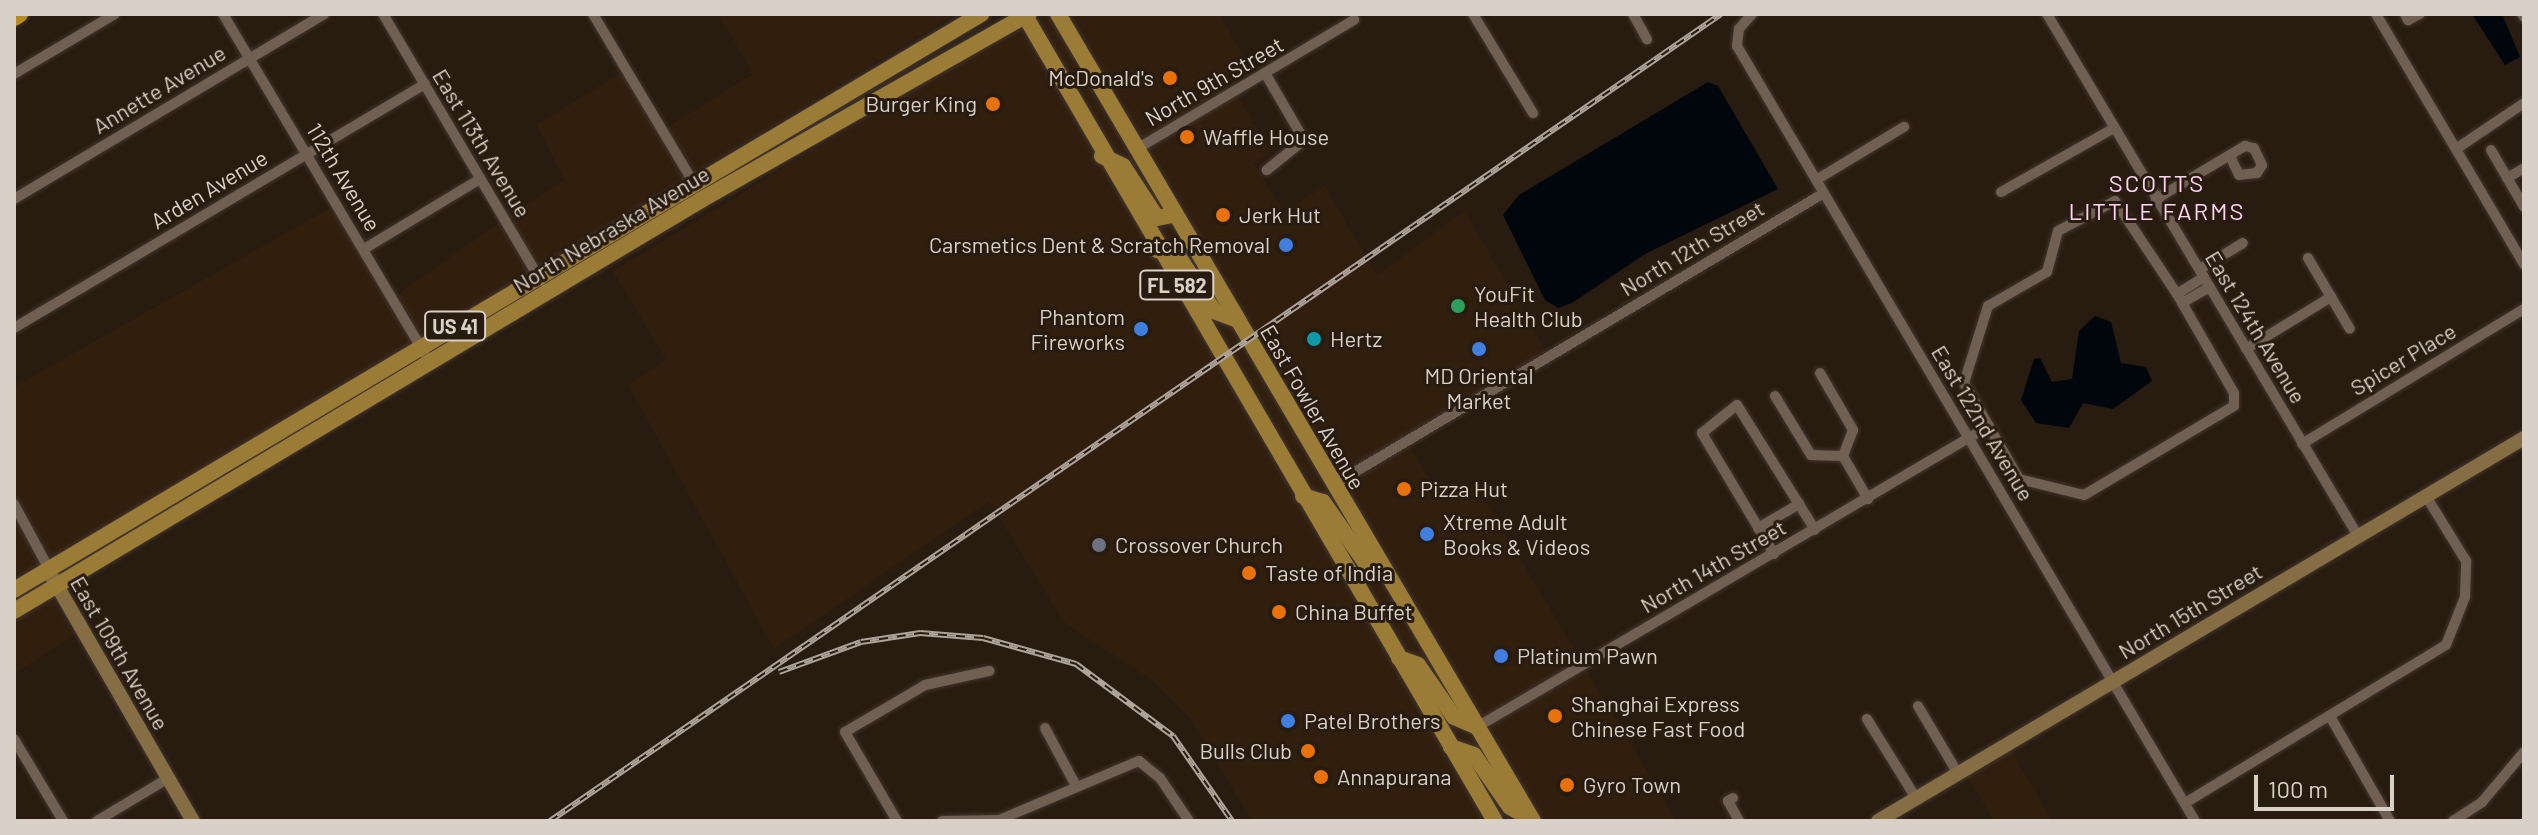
<!DOCTYPE html>
<html>
<head>
<meta charset="utf-8">
<style>
  body { margin:0 }
  #map { position:relative; width:2538px; height:835px; overflow:hidden; background:#281b0f; font-family:Barlow,sans-serif }
  div>[style] { position:absolute }
  [style*='--x'] { left:calc(var(--x)*1px); top:calc(var(--y)*1px); width:calc(var(--w)*1px); rotate:calc(var(--a)*1deg) }
  .built>* { inset:0; background:#311f0e }
  .water>* { inset:0; background:#00070c }
  .roads { filter:drop-shadow(0 0 2px #403630) drop-shadow(0 0 2px #403630) }
  .street>* { height:10px; margin:-5px; padding:0 5px; transform-origin:5px; border-radius:5px; background:#706053 }
  .secondary>* { height:14px; margin:-7px; padding:0 7px; transform-origin:7px; border-radius:7px; background:#856e44 }
  .primary>* { height:16px; margin:-8px; padding:0 8px; transform-origin:8px; border-radius:8px; background:#9b7c36 }
  .highway>* { height:18px; margin:-9px; padding:0 9px; transform-origin:9px; border-radius:9px; background:#b78e22 }
  .rail>* { height:6px; margin-top:-3px; transform-origin:0; background:repeating-linear-gradient(90deg,#281b0f 0 9px,#ada39a 0 18px); box-sizing:border-box; border-block:2px solid #ada39a }
  .dots>* { width:22px; height:22px; translate:-50% -50%; box-sizing:border-box; border:4px solid #281b0f; border-radius:50% }
  span { translate:-50% -50%; white-space:nowrap; text-align:center; line-height:1.15; -webkit-text-stroke:6px #281b0f; paint-order:stroke }
  .shield-label span { padding:2px 6px; background:#281b0f; border:2px solid; border-radius:6px; -webkit-text-stroke-width:0 }
  .shield-label { font-size:20px; color:#d9d0c8; font-weight:700 }
  .poi-label { font-size:22px; color:#d9d0c8 }
  .right { translate:-100% -50%; text-align:right }
  .left { translate:0 -50%; text-align:left }
  .street-label { font-size:22px; color:#d9d0c8 }
  .neighbourhood-label { font-size:24px; color:#ffd5f3; letter-spacing:2px }
  .frame { position:absolute; inset:0; border:16px solid #d9d0c8; pointer-events:none }
  .scale { position:absolute; left:2254px; top:775px; width:140px; height:36px; box-sizing:border-box; border:4px solid #d9d0c8; border-top:0; padding-left:10px; font-size:24px; line-height:28px; white-space:nowrap; color:#d9d0c8; -webkit-text-stroke:6px #281b0f; paint-order:stroke }
</style>
</head>
<body>
<div id="map">
  <div class="built">
    <i style="clip-path:polygon(718px 14px,955px 14px,695px 173px,668px 127px,753px 74px)"></i>
    <i style="clip-path:polygon(1037px 14px,1219px 14px,1251px 69px,1230px 82px,1271px 152px,1254px 163px,1284px 212px,1325px 186px,1377px 275px,1465px 211px,1547px 353px,1404px 436px,1443px 502px,1475px 484px,1677px 821px,1252px 821px,1190px 718px,1155px 682px,1064px 622px,989px 501px,774px 649px,628px 385px,666px 360px,613px 271px)"></i>
    <i style="clip-path:polygon(622px 72px,686px 178px,539px 267px,509px 216px,564px 180px,537px 125px)"></i>
    <i style="clip-path:polygon(332px 207px,413px 343px,52px 559px,14px 493px,14px 387px)"></i>
    <i style="clip-path:polygon(500px 222px,530px 273px,422px 338px,397px 295px)"></i>
    <i style="clip-path:polygon(14px 514px,43px 565px,14px 582px)"></i>
    <i style="clip-path:polygon(52px 597px,74px 635px,14px 674px,14px 620px)"></i>
    <i style="clip-path:polygon(2010px 749px,2053px 821px,1994px 821px,1966px 775px)"></i>
  </div>
  <div class="water">
    <i style="clip-path:polygon(2472px 14px,2502px 14px,2520px 57px,2505px 65px)"></i>
    <i style="clip-path:polygon(1708px 82px,1718px 86px,1778px 189px,1645px 254px,1572px 303px,1558px 308px,1545px 300px,1503px 215px,1519px 195px)"></i>
    <i style="clip-path:polygon(2095px 316px,2111px 322px,2121px 363px,2146px 367px,2152px 381px,2113px 409px,2083px 403px,2069px 428px,2036px 423px,2021px 400px,2034px 359px,2040px 358px,2052px 382px,2072px 379px,2079px 331px)"></i>
  </div>
  <div class="roads">
    <div class="street">
      <i style="--x:223;--y:14;--w:405;--a:59.3"></i>
      <i style="--x:383;--y:14;--w:310;--a:59.4"></i>
      <i style="--x:593;--y:14;--w:201;--a:59.2"></i>
      <i style="--x:1473;--y:14;--w:116;--a:58.8"></i>
      <i style="--x:1633;--y:14;--w:29;--a:61"></i>
      <i style="--x:1752;--y:14;--w:20;--a:131"></i>
      <i style="--x:1739;--y:29;--w:17;--a:97"></i>
      <i style="--x:1737;--y:46;--w:900;--a:59.42"></i>
      <i style="--x:2047;--y:14;--w:608;--a:59.21"></i>
      <i style="--x:2376;--y:14;--w:291;--a:59.4"></i>
      <i style="--x:2405;--y:14;--w:7;--a:63"></i>
      <i style="--x:2408;--y:20;--w:13;--a:-27"></i>
      <i style="--x:2522;--y:14;--w:4;--a:56"></i>
      <i style="--x:1265;--y:73;--w:78;--a:59.8"></i>
      <i style="--x:1304;--y:140;--w:48;--a:141"></i>
      <i style="--x:14;--y:74;--w:117;--a:-30.7"></i>
      <i style="--x:2456;--y:149;--w:82;--a:-34.1"></i>
      <i style="--x:1135;--y:150;--w:255;--a:-30.7"></i>
      <i style="--x:2491;--y:150;--w:66;--a:59.9"></i>
      <i style="--x:2507;--y:178;--w:20;--a:-30"></i>
      <i style="--x:1816;--y:180;--w:103;--a:-31.1"></i>
      <i style="--x:2001;--y:192;--w:130;--a:-29.5"></i>
      <i style="--x:14;--y:199;--w:361;--a:-30.8"></i>
      <i style="--x:2156;--y:199;--w:104;--a:-30.8"></i>
      <i style="--x:2245;--y:146;--w:9;--a:13"></i>
      <i style="--x:2254;--y:148;--w:19;--a:65"></i>
      <i style="--x:2262;--y:165;--w:9;--a:122"></i>
      <i style="--x:2257;--y:173;--w:18;--a:174"></i>
      <i style="--x:2239;--y:175;--w:19;--a:-115"></i>
      <i style="--x:2115;--y:201;--w:112;--a:56.3"></i>
      <i style="--x:2177;--y:294;--w:114;--a:60.1"></i>
      <i style="--x:2234;--y:393;--w:13;--a:90"></i>
      <i style="--x:2234;--y:406;--w:174;--a:149.3"></i>
      <i style="--x:2084;--y:495;--w:67;--a:-166.2"></i>
      <i style="--x:2019;--y:479;--w:111;--a:-119.8"></i>
      <i style="--x:1964;--y:383;--w:81;--a:-72.7"></i>
      <i style="--x:1988;--y:306;--w:68;--a:-30"></i>
      <i style="--x:2047;--y:272;--w:42;--a:-75"></i>
      <i style="--x:2058;--y:231;--w:64;--a:-27.8"></i>
      <i style="--x:364;--y:249;--w:135;--a:-31.1"></i>
      <i style="--x:2308;--y:258;--w:82;--a:59.4"></i>
      <i style="--x:2200;--y:269;--w:50;--a:-31.2"></i>
      <i style="--x:2177;--y:294;--w:32;--a:-32"></i>
      <i style="--x:2182;--y:303;--w:32;--a:-30"></i>
      <i style="--x:14;--y:328;--w:478;--a:-30.7"></i>
      <i style="--x:2246;--y:349;--w:100;--a:-31.5"></i>
      <i style="--x:1820;--y:373;--w:66;--a:59.9"></i>
      <i style="--x:1853;--y:430;--w:28;--a:111"></i>
      <i style="--x:1843;--y:456;--w:50;--a:59.8"></i>
      <i style="--x:1775;--y:396;--w:69;--a:58.6"></i>
      <i style="--x:1811;--y:455;--w:32;--a:2"></i>
      <i style="--x:2302;--y:444;--w:260;--a:-31.3"></i>
      <i style="--x:1333;--y:485;--w:571;--a:-30.74"></i>
      <i style="--x:14;--y:504;--w:74;--a:61.7"></i>
      <i style="--x:1758;--y:528;--w:48;--a:-30.3"></i>
      <i style="--x:1774;--y:554;--w:141;--a:-120.8"></i>
      <i style="--x:1702;--y:433;--w:45;--a:-38.7"></i>
      <i style="--x:1737;--y:405;--w:147;--a:58"></i>
      <i style="--x:1918;--y:706;--w:77;--a:59.4"></i>
      <i style="--x:2331;--y:718;--w:119;--a:60.2"></i>
      <i style="--x:1867;--y:719;--w:93;--a:58.2"></i>
      <i style="--x:1477;--y:727;--w:594;--a:-30.45"></i>
      <i style="--x:1045;--y:728;--w:64;--a:61.8"></i>
      <i style="--x:14;--y:739;--w:96;--a:59.1"></i>
      <i style="--x:1733;--y:798;--w:6;--a:149"></i>
      <i style="--x:1728;--y:801;--w:23;--a:61"></i>
      <i style="--x:2185;--y:803;--w:305;--a:-31.2"></i>
      <i style="--x:2446;--y:645;--w:52;--a:-68.4"></i>
      <i style="--x:2465;--y:597;--w:36;--a:-88"></i>
      <i style="--x:2466;--y:561;--w:76;--a:-121.6"></i>
      <i style="--x:97;--y:821;--w:82;--a:-31"></i>
      <i style="--x:897;--y:821;--w:103;--a:-120.3"></i>
      <i style="--x:845;--y:732;--w:93;--a:-30.4"></i>
      <i style="--x:925;--y:685;--w:66;--a:-12.3"></i>
      <i style="--x:942;--y:821;--w:57;--a:-1"></i>
      <i style="--x:999;--y:820;--w:152;--a:-22.9"></i>
      <i style="--x:1139;--y:761;--w:27;--a:39"></i>
      <i style="--x:1160;--y:778;--w:52;--a:56"></i>
      <i style="--x:2453;--y:821;--w:35;--a:-33"></i>
      <i style="--x:2482;--y:802;--w:65;--a:-50"></i>
    </div>
    <div class="secondary">
      <i style="--x:52;--y:577;--w:282;--a:60"></i>
      <i style="--x:1878;--y:821;--w:751;--a:-30.66"></i>
    </div>
    <div class="primary">
      <i style="--x:1024;--y:14;--w:934;--a:59.73"></i>
      <i style="--x:1058;--y:14;--w:936;--a:59.52"></i>
      <i style="--x:1102;--y:156;--w:23;--a:25"></i>
      <i style="--x:1123;--y:166;--w:62;--a:56.8"></i>
      <i style="--x:1157;--y:218;--w:16;--a:-11"></i>
      <i style="--x:1157;--y:250;--w:22;--a:16"></i>
      <i style="--x:1178;--y:256;--w:66;--a:56.8"></i>
      <i style="--x:1214;--y:311;--w:22;--a:21"></i>
      <i style="--x:1303;--y:496;--w:21;--a:17"></i>
      <i style="--x:1323;--y:502;--w:73;--a:55"></i>
      <i style="--x:1365;--y:562;--w:19;--a:21"></i>
      <i style="--x:14;--y:590;--w:1126;--a:-30.78"></i>
      <i style="--x:14;--y:611;--w:801;--a:-30.89"></i>
      <i style="--x:701;--y:200;--w:377;--a:-29.6"></i>
      <i style="--x:1399;--y:658;--w:20;--a:20"></i>
      <i style="--x:1418;--y:665;--w:63;--a:55.3"></i>
      <i style="--x:1454;--y:717;--w:25;--a:23"></i>
      <i style="--x:1451;--y:747;--w:24;--a:19"></i>
      <i style="--x:1474;--y:755;--w:63;--a:55.3"></i>
      <i style="--x:1510;--y:807;--w:23;--a:29"></i>
    </div>
    <div class="highway">
      <i style="--x:14;--y:17;--w:6;--a:-31"></i>
    </div>
  </div>
  <div class="rail">
    <i style="--x:779;--y:672;--w:87;--a:-20.1"></i>
    <i style="--x:861;--y:642;--w:60;--a:-8.7"></i>
    <i style="--x:920;--y:633;--w:63;--a:4.5"></i>
    <i style="--x:983;--y:638;--w:97;--a:15.6"></i>
    <i style="--x:1076;--y:664;--w:121;--a:36.6"></i>
    <i style="--x:1173;--y:736;--w:103;--a:55.2"></i>
    <i style="--x:550;--y:821;--w:1422;--a:-34.57"></i>
  </div>
  <div class="dots">
    <i style="left:1170px;top:78px;background:#e8710a"></i>
    <i style="left:993px;top:104px;background:#e8710a"></i>
    <i style="left:1187px;top:137px;background:#e8710a"></i>
    <i style="left:1223px;top:215px;background:#e8710a"></i>
    <i style="left:1286px;top:245px;background:#3f7fe0"></i>
    <i style="left:1458px;top:306px;background:#2e9e5b"></i>
    <i style="left:1141px;top:329px;background:#3f7fe0"></i>
    <i style="left:1314px;top:339px;background:#0f9aa8"></i>
    <i style="left:1479px;top:349px;background:#3f7fe0"></i>
    <i style="left:1404px;top:489px;background:#e8710a"></i>
    <i style="left:1427px;top:534px;background:#3f7fe0"></i>
    <i style="left:1099px;top:545px;background:#6b7280"></i>
    <i style="left:1249px;top:573px;background:#e8710a"></i>
    <i style="left:1279px;top:612px;background:#e8710a"></i>
    <i style="left:1501px;top:656px;background:#3f7fe0"></i>
    <i style="left:1555px;top:716px;background:#e8710a"></i>
    <i style="left:1288px;top:721px;background:#3f7fe0"></i>
    <i style="left:1308px;top:751px;background:#e8710a"></i>
    <i style="left:1321px;top:777px;background:#e8710a"></i>
    <i style="left:1567px;top:785px;background:#e8710a"></i>
  </div>
  <div class="shield-label">
    <span style="left:1177px;top:285px">FL 582</span>
    <span style="left:455px;top:326px">US 41</span>
  </div>
  <div class="poi-label">
    <span class="right" style="left:1154px;top:78px">McDonald's</span>
    <span class="right" style="left:977px;top:104px">Burger King</span>
    <span class="left" style="left:1203px;top:137px">Waffle House</span>
    <span class="left" style="left:1239px;top:215px">Jerk Hut</span>
    <span class="right" style="left:1270px;top:245px">Carsmetics Dent &amp; Scratch Removal</span>
    <span class="left" style="left:1474px;top:306px">YouFit<br>Health Club</span>
    <span class="right" style="left:1125px;top:329px">Phantom<br>Fireworks</span>
    <span class="left" style="left:1330px;top:339px">Hertz</span>
    <span style="left:1479px;top:388px">MD Oriental<br>Market</span>
    <span class="left" style="left:1420px;top:489px">Pizza Hut</span>
    <span class="left" style="left:1443px;top:534px">Xtreme Adult<br>Books &amp; Videos</span>
    <span class="left" style="left:1115px;top:545px">Crossover Church</span>
    <span class="left" style="left:1265px;top:573px">Taste of India</span>
    <span class="left" style="left:1295px;top:612px">China Buffet</span>
    <span class="left" style="left:1517px;top:656px">Platinum Pawn</span>
    <span class="left" style="left:1571px;top:716px">Shanghai Express<br>Chinese Fast Food</span>
    <span class="left" style="left:1304px;top:721px">Patel Brothers</span>
    <span class="right" style="left:1292px;top:751px">Bulls Club</span>
    <span class="left" style="left:1337px;top:777px">Annapurana</span>
    <span class="left" style="left:1583px;top:785px">Gyro Town</span>
  </div>
  <div class="street-label">
    <span style="left:1214px;top:81px;rotate:-30deg">North 9th Street</span>
    <span style="left:159px;top:89px;rotate:-31deg">Annette Avenue</span>
    <span style="left:482px;top:143px;rotate:59deg">East 113th Avenue</span>
    <span style="left:344px;top:177px;rotate:59deg">112th Avenue</span>
    <span style="left:209px;top:189px;rotate:-31deg">Arden Avenue</span>
    <span style="left:611px;top:229px;rotate:-31deg">North Nebraska Avenue</span>
    <span style="left:1692px;top:248px;rotate:-31deg">North 12th Street</span>
    <span style="left:2256px;top:327px;rotate:59deg">East 124th Avenue</span>
    <span style="left:2403px;top:359px;rotate:-31deg">Spicer Place</span>
    <span style="left:1313px;top:407px;rotate:60deg">East Fowler Avenue</span>
    <span style="left:1983px;top:423px;rotate:59deg">East 122nd Avenue</span>
    <span style="left:1713px;top:566px;rotate:-30deg">North 14th Street</span>
    <span style="left:2190px;top:611px;rotate:-31deg">North 15th Street</span>
    <span style="left:120px;top:653px;rotate:60deg">East 109th Avenue</span>
  </div>
  <div class="neighbourhood-label">
    <span style="left:2157px;top:197px">SCOTTS<br>LITTLE FARMS</span>
  </div>
  <div class="frame"></div>
  <div class="scale">100 m</div>
</div>
</body>
</html>
